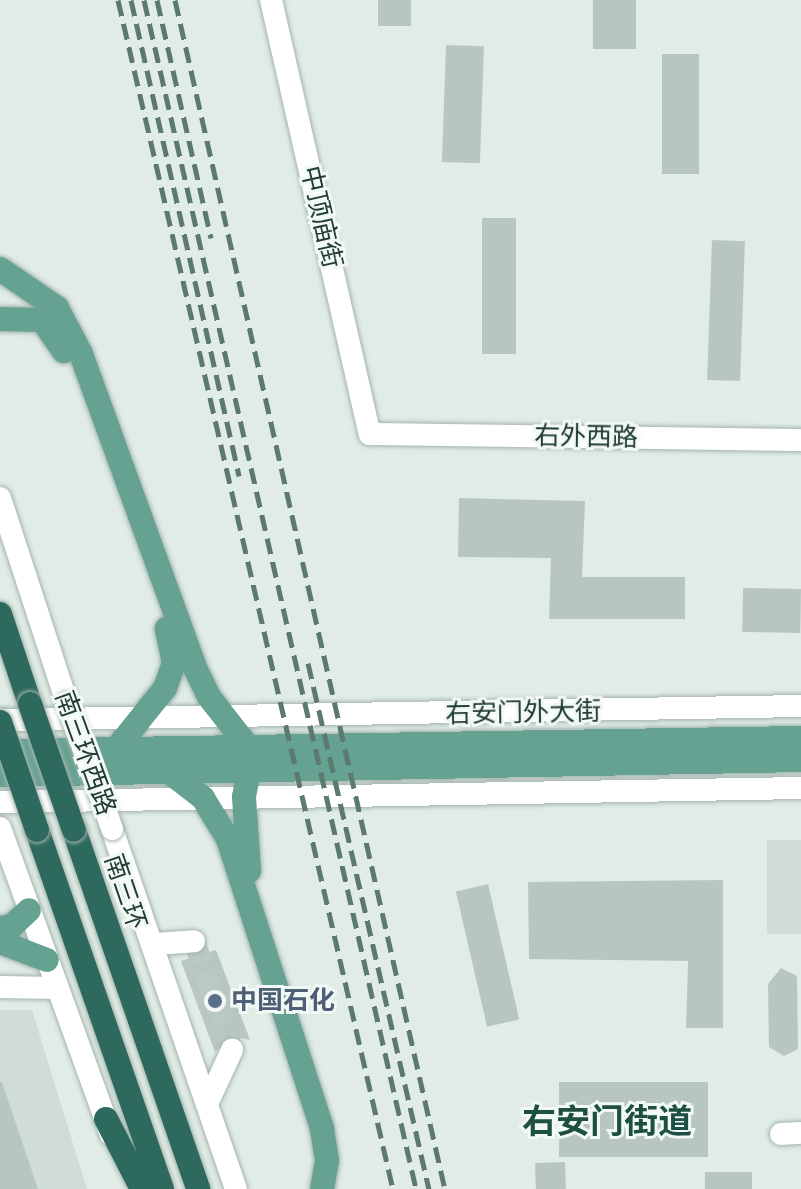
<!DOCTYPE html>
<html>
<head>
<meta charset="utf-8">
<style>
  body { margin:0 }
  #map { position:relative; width:801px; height:1189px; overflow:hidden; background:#e1ece7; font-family:"Fira Sans Condensed","Noto Sans SC",sans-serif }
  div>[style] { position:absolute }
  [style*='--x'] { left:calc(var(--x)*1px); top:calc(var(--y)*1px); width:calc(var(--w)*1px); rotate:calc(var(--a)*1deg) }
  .built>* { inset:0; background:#d0dcd6; transform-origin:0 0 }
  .building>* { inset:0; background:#b7c7c0; transform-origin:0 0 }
  .minor-tunnel>* { height:22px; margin-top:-11px; transform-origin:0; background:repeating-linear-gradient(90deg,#bbc9c3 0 22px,transparent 0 33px) }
  .roads { filter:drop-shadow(0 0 2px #a4b4ae) drop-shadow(0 0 2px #a4b4ae) }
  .minor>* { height:22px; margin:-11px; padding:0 11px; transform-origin:11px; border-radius:11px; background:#fff }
  .major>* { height:24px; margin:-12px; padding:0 12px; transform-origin:12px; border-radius:12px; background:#65a291 }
  .highway>* { height:24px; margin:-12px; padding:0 12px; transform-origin:12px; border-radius:12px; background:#2d695c }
  .rail>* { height:5px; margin-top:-2.5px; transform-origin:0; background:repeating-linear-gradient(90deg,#5c7970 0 16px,transparent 0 24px) }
  .bridges { filter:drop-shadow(0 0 2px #a4b4ae) drop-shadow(0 0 2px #a4b4ae) }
  .minor-bridge>* { height:22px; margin:-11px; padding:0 11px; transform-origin:11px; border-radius:11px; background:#fff }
  .highway-bridge>* { height:24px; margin:-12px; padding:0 12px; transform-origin:12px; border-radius:12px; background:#2d695c }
  .dots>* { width:22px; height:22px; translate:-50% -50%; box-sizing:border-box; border:4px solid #f2f8f5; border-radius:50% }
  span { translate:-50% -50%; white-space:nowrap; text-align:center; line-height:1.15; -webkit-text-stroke:6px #f2f8f5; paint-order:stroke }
  .street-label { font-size:26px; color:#213d35 }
  .service-label { font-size:26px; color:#4e5e75; font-weight:700 }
  .left { translate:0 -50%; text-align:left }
  .district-label { font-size:34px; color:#1d4f42; font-weight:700 }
</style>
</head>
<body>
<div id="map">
  <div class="built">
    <i style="left:801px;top:840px;width:94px;height:34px;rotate:90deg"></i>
    <i style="clip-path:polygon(0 1010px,32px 1010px,87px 1189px,0 1189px)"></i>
  </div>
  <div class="building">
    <i style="left:378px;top:0;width:33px;height:26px"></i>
    <i style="left:593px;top:0;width:43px;height:49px"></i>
    <i style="left:446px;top:45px;width:38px;height:117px;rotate:2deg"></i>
    <i style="left:699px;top:54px;width:120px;height:37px;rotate:90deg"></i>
    <i style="left:482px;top:218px;width:34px;height:136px"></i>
    <i style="left:712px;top:240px;width:33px;height:140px;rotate:2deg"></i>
    <i style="clip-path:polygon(459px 498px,585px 501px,582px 577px,685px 577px,685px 619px,549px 619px,551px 558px,458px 557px)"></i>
    <i style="left:743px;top:588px;width:58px;height:44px;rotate:1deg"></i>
    <i style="clip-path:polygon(723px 880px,723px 1028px,686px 1028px,688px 961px,529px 959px,528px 882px)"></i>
    <i style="left:488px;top:884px;width:139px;height:33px;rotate:77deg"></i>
    <i style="clip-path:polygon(216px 950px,250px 1040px,230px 1036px,215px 1052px,181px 961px)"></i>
    <i style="clip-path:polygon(781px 968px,797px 976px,798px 1049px,784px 1056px,769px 1047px,768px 984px)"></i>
    <i style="clip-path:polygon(0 1082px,2px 1082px,38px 1189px,0 1189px)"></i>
    <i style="left:708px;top:1082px;width:75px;height:149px;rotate:90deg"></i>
    <i style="left:565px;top:1162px;width:27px;height:30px;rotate:88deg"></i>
    <i style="left:752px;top:1172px;width:17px;height:47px;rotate:90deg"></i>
  </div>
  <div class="minor-tunnel">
    <i style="--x:194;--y:941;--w:115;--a:70.8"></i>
  </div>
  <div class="roads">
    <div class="minor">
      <i style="--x:271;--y:0;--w:445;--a:77.2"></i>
      <i style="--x:370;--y:434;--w:431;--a:0.8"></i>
      <i style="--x:0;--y:498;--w:216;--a:71.9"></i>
      <i style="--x:0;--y:720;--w:801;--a:-1"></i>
      <i style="--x:0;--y:802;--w:801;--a:-1"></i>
      <i style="--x:0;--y:828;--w:326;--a:70.1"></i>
      <i style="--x:112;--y:829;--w:381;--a:71"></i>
      <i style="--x:155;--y:944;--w:39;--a:-4"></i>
      <i style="--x:0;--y:987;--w:56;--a:1"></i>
      <i style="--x:207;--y:1104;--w:60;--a:-65.2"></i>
      <i style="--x:781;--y:1134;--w:20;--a:-3"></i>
    </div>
    <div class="major">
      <i style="--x:0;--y:269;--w:69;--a:34.4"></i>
      <i style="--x:57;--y:308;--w:52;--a:62.4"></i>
      <i style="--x:81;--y:354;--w:336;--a:70"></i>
      <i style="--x:196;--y:670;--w:30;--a:64"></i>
      <i style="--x:209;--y:697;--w:60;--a:51.8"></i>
      <i style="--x:0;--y:319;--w:42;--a:1.4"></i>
      <i style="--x:42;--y:320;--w:38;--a:55"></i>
      <i style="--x:116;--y:749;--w:78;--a:-51.2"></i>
      <i style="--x:165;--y:688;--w:27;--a:-70"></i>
      <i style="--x:174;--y:663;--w:35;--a:-102"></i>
      <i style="--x:0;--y:751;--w:801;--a:-0.93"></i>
      <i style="--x:249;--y:771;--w:26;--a:101"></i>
      <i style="--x:244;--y:797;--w:74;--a:86.1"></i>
      <i style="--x:169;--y:772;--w:43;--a:37.4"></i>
      <i style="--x:203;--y:798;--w:48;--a:58.6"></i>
      <i style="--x:228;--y:839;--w:305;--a:72"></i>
      <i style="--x:322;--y:1129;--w:32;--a:81"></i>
      <i style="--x:327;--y:1161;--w:28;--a:100"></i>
      <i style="--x:0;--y:775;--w:801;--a:-1.07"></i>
      <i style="--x:0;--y:928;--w:12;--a:-9"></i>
      <i style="--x:12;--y:926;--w:23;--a:-43"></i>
      <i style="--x:0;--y:942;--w:50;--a:21"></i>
    </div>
    <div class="highway">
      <i style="--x:0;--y:614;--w:95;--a:71.6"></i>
      <i style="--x:37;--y:830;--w:380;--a:70.8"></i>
      <i style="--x:74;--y:830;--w:380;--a:70.9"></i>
      <i style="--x:106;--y:1119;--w:79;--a:62.8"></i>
    </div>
  </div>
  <div class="rail">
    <i style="--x:118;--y:0;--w:1220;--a:76.98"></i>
    <i style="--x:131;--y:0;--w:488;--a:77.2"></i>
    <i style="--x:144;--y:0;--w:1220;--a:77.11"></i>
    <i style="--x:157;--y:0;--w:244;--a:77.2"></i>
    <i style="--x:175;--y:0;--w:1219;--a:77.21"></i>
    <i style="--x:308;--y:663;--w:540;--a:77.05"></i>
  </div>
  <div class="bridges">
    <div class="minor-bridge">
      <i style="--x:67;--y:703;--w:134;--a:70.3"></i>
    </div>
    <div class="highway-bridge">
      <i style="--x:30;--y:704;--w:133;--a:70.8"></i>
      <i style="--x:0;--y:722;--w:114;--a:71.1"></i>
    </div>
  </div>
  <div class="dots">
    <i style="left:215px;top:1001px;background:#5c6f8a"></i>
  </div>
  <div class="street-label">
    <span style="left:321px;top:217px;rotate:77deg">中顶庙街</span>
    <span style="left:586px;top:437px;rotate:1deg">右外西路</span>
    <span style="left:523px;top:713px;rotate:-1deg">右安门外大街</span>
    <span style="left:85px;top:753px;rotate:70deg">南三环西路</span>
    <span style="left:125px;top:892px;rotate:71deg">南三环</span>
  </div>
  <div class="service-label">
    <span class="left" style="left:231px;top:1001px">中国石化</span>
  </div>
  <div class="district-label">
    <span style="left:607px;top:1122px">右安门街道</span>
  </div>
</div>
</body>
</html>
